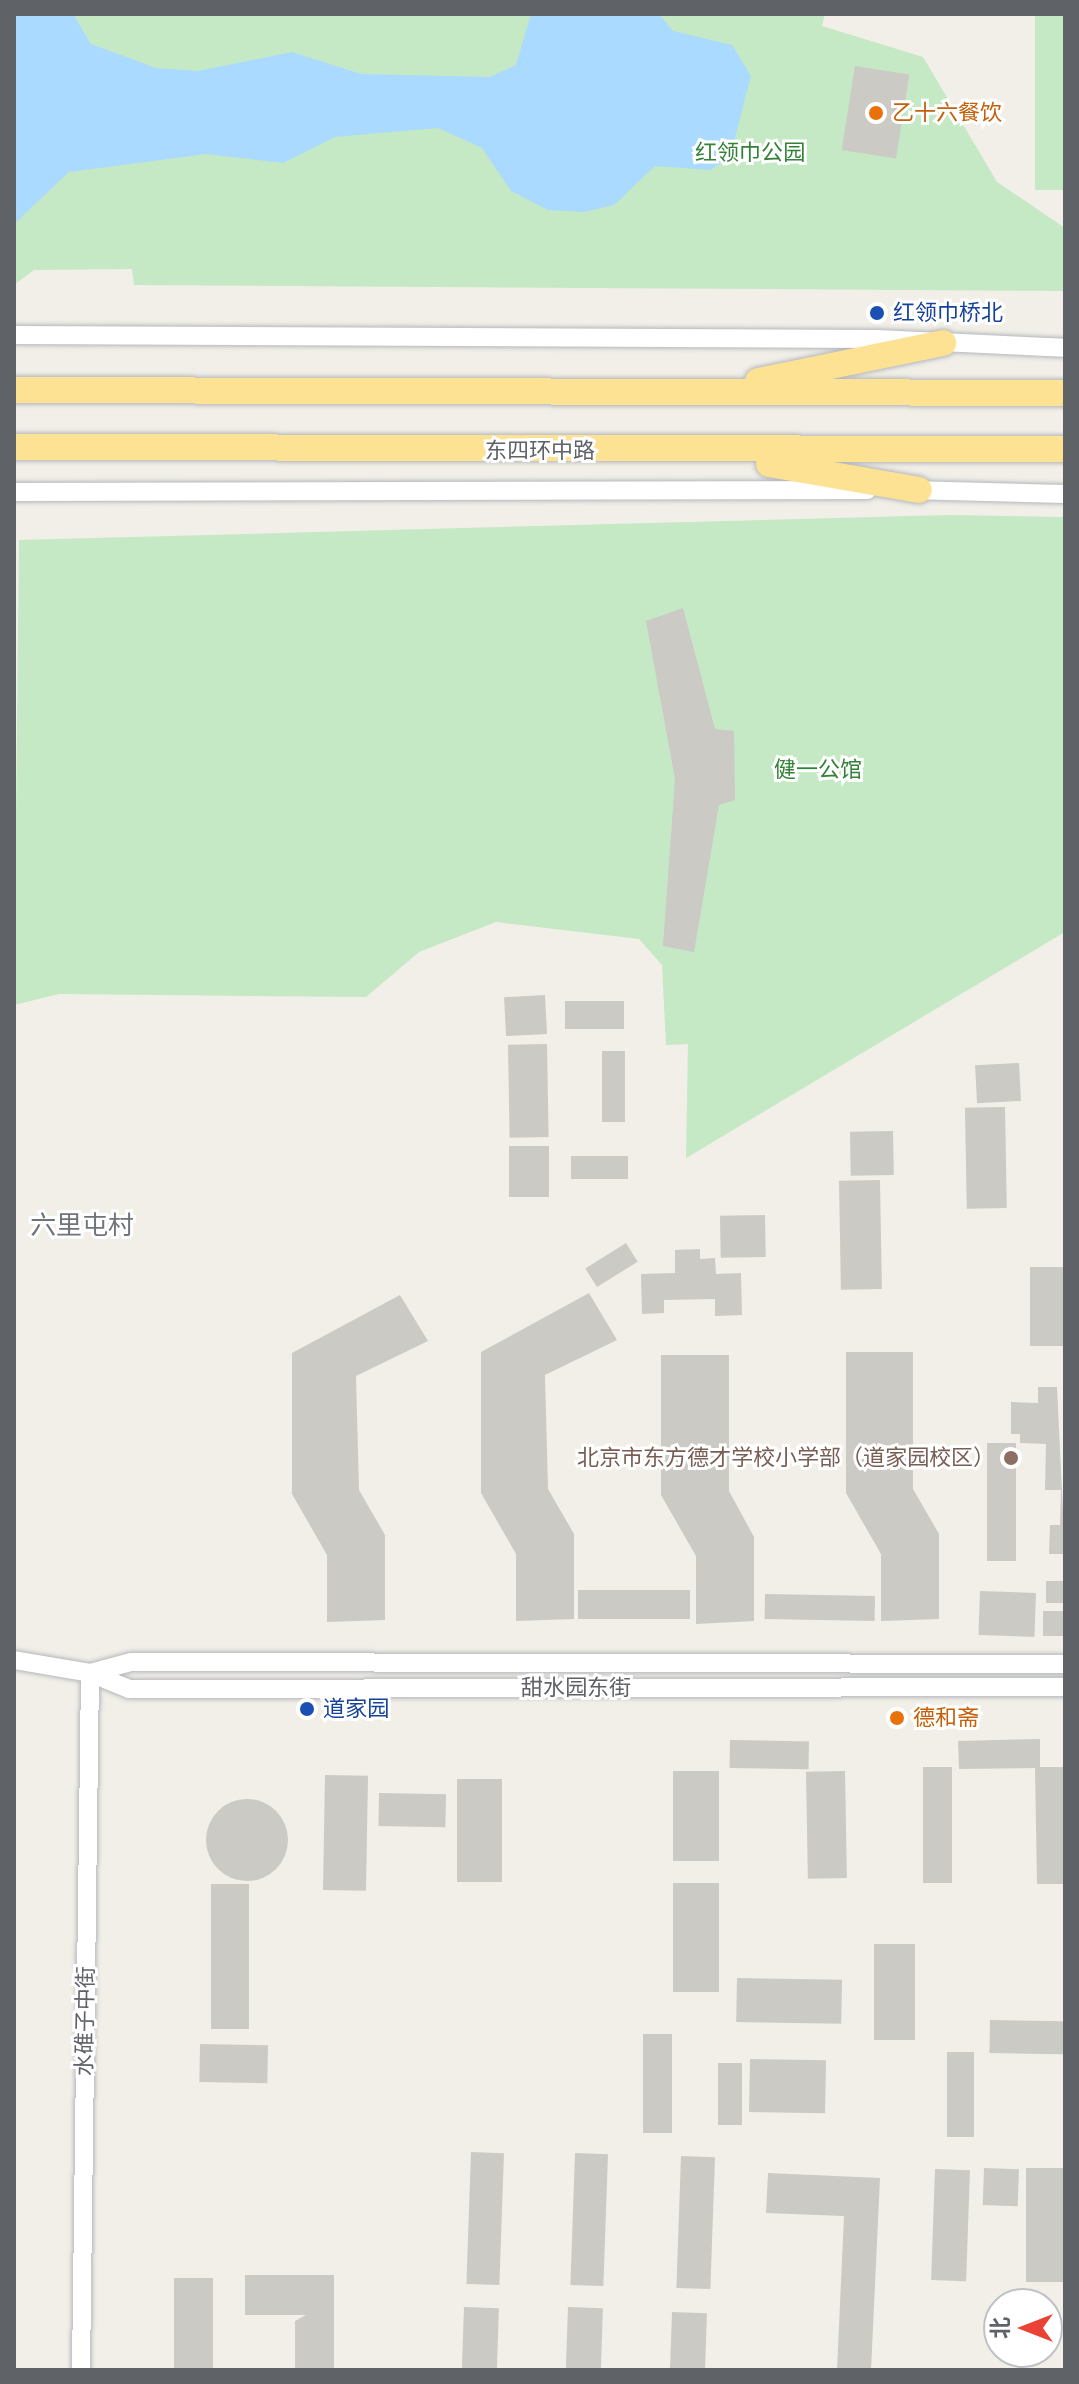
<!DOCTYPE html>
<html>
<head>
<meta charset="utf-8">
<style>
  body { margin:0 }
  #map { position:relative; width:1079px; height:2384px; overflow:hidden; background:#f1efe8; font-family:Helvetica,"Noto Sans SC",sans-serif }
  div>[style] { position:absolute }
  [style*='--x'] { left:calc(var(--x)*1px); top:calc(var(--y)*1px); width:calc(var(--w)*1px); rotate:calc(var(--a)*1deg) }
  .green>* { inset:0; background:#c5e8c5; transform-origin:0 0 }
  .water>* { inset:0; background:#aadaff }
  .building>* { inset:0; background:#cccac5; transform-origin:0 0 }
  .round { border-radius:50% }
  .roads { filter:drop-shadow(0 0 2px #b5b8bc) drop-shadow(0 0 2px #b5b8bc) }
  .minor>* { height:18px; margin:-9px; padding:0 9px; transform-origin:9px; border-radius:9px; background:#fff }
  .highway>* { height:26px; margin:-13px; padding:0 13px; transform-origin:13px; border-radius:13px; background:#fde293 }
  .dots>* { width:22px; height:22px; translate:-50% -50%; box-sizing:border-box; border:4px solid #fff; border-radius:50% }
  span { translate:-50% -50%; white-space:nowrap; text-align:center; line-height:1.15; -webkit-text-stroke:6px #fff; paint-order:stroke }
  .food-label { font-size:22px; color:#c56008 }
  .left { translate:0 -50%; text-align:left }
  .park-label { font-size:22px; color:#348238 }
  .transit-label { font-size:22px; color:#164399 }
  .street-label { font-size:22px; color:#5f6368 }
  .education-label { font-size:22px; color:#785e54 }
  .right { translate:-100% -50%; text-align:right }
  .quarter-label { font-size:26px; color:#70757a }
  .frame { position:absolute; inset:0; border:16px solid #5f6368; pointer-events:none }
  .north { position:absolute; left:983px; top:2288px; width:80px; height:80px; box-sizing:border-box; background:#fff; border:2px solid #bfc1c3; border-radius:50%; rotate:270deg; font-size:22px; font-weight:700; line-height:32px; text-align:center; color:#5f6368 }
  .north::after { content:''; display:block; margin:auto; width:28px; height:36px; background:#ea4335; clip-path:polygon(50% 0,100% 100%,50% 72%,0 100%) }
</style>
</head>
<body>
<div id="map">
  <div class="green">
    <i style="clip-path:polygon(14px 14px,825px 14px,822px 26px,923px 57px,997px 182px,1065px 228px,1065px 291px,134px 285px,132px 269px,34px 270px,14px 285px)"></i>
    <i style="left:1035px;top:14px;width:30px;height:176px"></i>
    <i style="clip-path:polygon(950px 515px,1065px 517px,1065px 932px,686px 1158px,688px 1044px,666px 1045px,662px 965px,639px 939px,496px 922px,419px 952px,366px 997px,59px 994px,14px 1005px,19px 540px)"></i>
  </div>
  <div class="water">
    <i style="clip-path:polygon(14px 14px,73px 14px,91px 44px,156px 68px,198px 71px,292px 52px,361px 74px,490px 77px,516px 65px,531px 14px,659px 14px,673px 31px,732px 45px,751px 76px,730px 157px,710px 170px,655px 166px,614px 205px,584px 212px,548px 210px,511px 191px,482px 148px,438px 128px,335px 137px,283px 163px,206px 154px,69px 172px,14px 224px)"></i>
  </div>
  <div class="building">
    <i style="left:855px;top:66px;width:55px;height:85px;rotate:9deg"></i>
    <i style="clip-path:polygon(683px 608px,715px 729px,734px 731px,735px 800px,719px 805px,694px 952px,663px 946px,675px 779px,646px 621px)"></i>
    <i style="left:545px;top:995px;width:39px;height:41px;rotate:87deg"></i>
    <i style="left:624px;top:1001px;width:28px;height:59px;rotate:90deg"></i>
    <i style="left:547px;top:1044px;width:93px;height:39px;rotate:89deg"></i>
    <i style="left:602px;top:1051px;width:23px;height:71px"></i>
    <i style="left:1019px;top:1063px;width:38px;height:44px;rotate:87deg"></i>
    <i style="left:1005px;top:1107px;width:101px;height:40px;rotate:89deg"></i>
    <i style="left:893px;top:1131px;width:44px;height:43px;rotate:89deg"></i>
    <i style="left:549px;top:1146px;width:51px;height:40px;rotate:90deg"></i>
    <i style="left:628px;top:1156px;width:23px;height:57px;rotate:90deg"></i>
    <i style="left:880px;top:1180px;width:109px;height:41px;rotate:89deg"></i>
    <i style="left:765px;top:1215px;width:42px;height:45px;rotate:89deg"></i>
    <i style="left:626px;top:1243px;width:22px;height:48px;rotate:58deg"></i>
    <i style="clip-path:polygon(700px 1249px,700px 1259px,715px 1258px,716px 1274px,741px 1273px,742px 1315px,715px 1316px,715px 1299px,664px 1300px,664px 1313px,642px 1314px,641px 1274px,675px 1273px,675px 1250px)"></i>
    <i style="left:1030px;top:1267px;width:35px;height:79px"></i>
    <i style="clip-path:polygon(589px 1293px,617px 1340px,545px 1375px,548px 1489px,574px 1534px,574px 1619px,516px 1621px,516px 1554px,481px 1493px,481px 1352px)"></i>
    <i style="clip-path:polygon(400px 1295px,428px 1341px,356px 1376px,359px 1490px,385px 1535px,385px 1620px,327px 1622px,327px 1555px,292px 1494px,292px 1353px)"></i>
    <i style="clip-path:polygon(846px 1352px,913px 1352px,913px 1489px,939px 1534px,939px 1619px,881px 1621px,881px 1554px,846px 1493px)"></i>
    <i style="clip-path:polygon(661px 1355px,729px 1355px,729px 1491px,754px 1537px,754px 1621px,696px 1624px,696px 1556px,661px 1495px)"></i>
    <i style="clip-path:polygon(1038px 1387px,1057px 1387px,1065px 1554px,1049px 1554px,1050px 1525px,1060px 1525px,1061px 1490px,1045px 1490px,1046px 1444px,1020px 1443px,1020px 1434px,1011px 1434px,1011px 1402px,1038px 1403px)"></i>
    <i style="left:1016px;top:1443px;width:118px;height:29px;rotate:90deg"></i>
    <i style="left:1046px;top:1581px;width:19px;height:22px"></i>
    <i style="left:578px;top:1590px;width:112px;height:29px"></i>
    <i style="left:980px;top:1591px;width:56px;height:44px;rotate:2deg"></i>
    <i style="left:765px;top:1594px;width:110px;height:25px;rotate:1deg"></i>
    <i style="left:1043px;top:1611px;width:22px;height:25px"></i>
    <i style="clip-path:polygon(1040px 1739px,1040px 1767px,1065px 1767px,1065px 1884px,1037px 1884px,1035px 1768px,959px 1769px,958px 1741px)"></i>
    <i style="left:730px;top:1740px;width:79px;height:28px;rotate:1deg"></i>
    <i style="left:923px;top:1767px;width:29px;height:116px"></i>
    <i style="left:673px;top:1771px;width:46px;height:90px"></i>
    <i style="left:845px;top:1771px;width:107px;height:39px;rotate:89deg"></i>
    <i style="left:325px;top:1775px;width:43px;height:115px;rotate:1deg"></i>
    <i style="left:457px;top:1779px;width:45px;height:103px"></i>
    <i style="left:379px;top:1793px;width:67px;height:33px;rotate:1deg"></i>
    <i class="round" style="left:206px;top:1799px;width:82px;height:82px"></i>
    <i style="left:673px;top:1883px;width:46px;height:109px"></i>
    <i style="left:211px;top:1884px;width:38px;height:145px"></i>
    <i style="left:874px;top:1944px;width:41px;height:96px"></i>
    <i style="left:737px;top:1978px;width:105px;height:44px;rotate:1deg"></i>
    <i style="left:990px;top:2020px;width:75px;height:33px;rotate:1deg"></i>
    <i style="left:643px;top:2034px;width:29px;height:99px"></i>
    <i style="left:200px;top:2044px;width:68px;height:38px;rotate:1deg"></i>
    <i style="left:947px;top:2052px;width:27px;height:85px"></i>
    <i style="left:750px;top:2059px;width:76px;height:53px;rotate:1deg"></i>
    <i style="left:718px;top:2063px;width:24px;height:62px"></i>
    <i style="left:471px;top:2152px;width:33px;height:132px;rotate:2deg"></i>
    <i style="left:575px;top:2153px;width:33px;height:132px;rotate:2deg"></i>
    <i style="left:681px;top:2156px;width:34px;height:132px;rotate:2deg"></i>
    <i style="left:984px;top:2168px;width:35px;height:37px;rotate:2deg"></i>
    <i style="left:1026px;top:2168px;width:38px;height:114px"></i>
    <i style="left:935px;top:2169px;width:35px;height:111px;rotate:2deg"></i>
    <i style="clip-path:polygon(768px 2173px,880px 2178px,871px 2370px,837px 2370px,844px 2216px,766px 2213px)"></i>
    <i style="clip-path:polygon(245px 2275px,334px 2275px,334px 2370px,295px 2370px,295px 2321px,306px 2315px,245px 2315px)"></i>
    <i style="left:174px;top:2278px;width:39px;height:92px"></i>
    <i style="left:464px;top:2307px;width:35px;height:63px;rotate:2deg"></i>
    <i style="left:568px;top:2307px;width:35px;height:63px;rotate:2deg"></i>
    <i style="left:672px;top:2312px;width:35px;height:58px;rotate:2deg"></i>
  </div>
  <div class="roads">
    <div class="minor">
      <i style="--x:14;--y:335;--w:863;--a:0.27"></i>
      <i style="--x:877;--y:339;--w:188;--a:2.7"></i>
      <i style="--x:909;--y:490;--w:156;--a:1.5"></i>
      <i style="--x:14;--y:492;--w:853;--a:-0.13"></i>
      <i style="--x:14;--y:1660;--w:77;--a:9.7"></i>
      <i style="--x:90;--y:1673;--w:42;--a:22.3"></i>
      <i style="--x:129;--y:1689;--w:936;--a:-0.12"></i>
      <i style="--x:90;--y:1673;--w:42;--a:-15"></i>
      <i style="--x:131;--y:1662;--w:934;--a:0.12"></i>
      <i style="--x:81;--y:2370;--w:697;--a:-89.26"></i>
    </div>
    <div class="highway">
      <i style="--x:758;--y:381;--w:189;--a:-11.6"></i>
      <i style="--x:14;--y:390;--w:1051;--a:0.16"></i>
      <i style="--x:14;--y:447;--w:1051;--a:0.11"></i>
      <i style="--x:769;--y:464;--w:152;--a:9.8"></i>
    </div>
  </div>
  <div class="dots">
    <i style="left:876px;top:113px;background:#e8710a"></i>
    <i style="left:877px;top:313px;background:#1a4fb4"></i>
    <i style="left:1011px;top:1458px;background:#8d6e63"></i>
    <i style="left:307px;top:1709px;background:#1a4fb4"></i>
    <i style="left:897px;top:1718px;background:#e8710a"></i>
  </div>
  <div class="food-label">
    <span class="left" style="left:892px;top:113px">乙十六餐饮</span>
    <span class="left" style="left:913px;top:1718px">德和斋</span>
  </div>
  <div class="park-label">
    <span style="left:750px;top:153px">红领巾公园</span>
    <span style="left:818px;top:770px">健一公馆</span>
  </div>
  <div class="transit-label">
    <span class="left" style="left:893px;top:313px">红领巾桥北</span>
    <span class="left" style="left:323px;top:1709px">道家园</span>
  </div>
  <div class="street-label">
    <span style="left:540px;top:451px">东四环中路</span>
    <span style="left:576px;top:1688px">甜水园东街</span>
    <span style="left:85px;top:2021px;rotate:-89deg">水碓子中街</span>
  </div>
  <div class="education-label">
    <span class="right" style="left:995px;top:1458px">北京市东方德才学校小学部（道家园校区）</span>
  </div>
  <div class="quarter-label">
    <span style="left:82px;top:1226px">六里屯村</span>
  </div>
  <div class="frame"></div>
  <div class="north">北</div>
</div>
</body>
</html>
